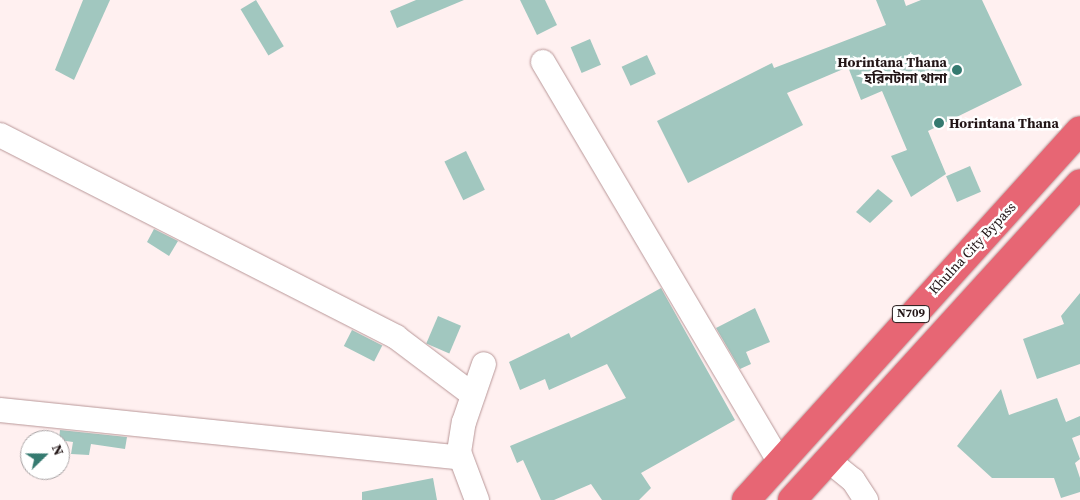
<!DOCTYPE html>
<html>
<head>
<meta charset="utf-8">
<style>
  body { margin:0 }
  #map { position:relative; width:1080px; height:500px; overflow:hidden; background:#fff0f0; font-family:"Source Serif 4","Noto Sans Bengali",serif }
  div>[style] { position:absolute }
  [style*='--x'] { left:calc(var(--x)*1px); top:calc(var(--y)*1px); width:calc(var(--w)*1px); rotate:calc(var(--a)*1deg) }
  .building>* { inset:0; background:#a1c7bf; transform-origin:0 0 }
  .roads { filter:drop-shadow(0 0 1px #b99798) drop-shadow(0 0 1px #b99798) }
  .minor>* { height:24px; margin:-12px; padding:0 12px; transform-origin:12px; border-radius:12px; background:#fff }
  .highway>* { height:28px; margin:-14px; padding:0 14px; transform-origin:14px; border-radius:14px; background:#e76674 }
  .dots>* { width:14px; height:14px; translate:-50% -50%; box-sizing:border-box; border:2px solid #fff; border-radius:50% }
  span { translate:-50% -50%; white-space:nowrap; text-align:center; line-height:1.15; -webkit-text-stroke:5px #fff; paint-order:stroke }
  .shield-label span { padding:1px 4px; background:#fff; border:1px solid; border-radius:4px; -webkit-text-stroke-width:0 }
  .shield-label { font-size:12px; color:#221516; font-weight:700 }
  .poi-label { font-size:14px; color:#221516; font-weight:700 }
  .right { translate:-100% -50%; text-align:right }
  .left { translate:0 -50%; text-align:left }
  .street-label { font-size:14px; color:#221516 }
  .north { position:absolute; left:20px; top:430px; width:50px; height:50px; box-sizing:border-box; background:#fff; border:1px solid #a7a1a2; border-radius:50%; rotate:68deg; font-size:14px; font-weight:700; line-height:20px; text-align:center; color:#221516 }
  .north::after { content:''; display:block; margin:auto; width:18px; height:22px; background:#357a70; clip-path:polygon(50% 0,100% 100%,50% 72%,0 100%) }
</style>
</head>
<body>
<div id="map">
  <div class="building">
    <i style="clip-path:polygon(83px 0,110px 0,74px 80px,55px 70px)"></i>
    <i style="left:256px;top:0;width:54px;height:18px;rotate:59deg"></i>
    <i style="clip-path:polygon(416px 0,464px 0,397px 28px,390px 11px)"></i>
    <i style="clip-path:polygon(520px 0,545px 0,557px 25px,537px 35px)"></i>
    <i style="clip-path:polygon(876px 0,904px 0,906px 6px,921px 0,982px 0,1022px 85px,928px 131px,946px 174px,911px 197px,891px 156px,907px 150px,882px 91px,861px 100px,848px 67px,787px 93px,803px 125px,688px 183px,657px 121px,772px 63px,774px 68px,886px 25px)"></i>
    <i style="left:590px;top:39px;width:28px;height:21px;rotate:67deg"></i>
    <i style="left:647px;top:55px;width:21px;height:28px;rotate:65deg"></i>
    <i style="left:466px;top:151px;width:43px;height:24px;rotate:64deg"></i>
    <i style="left:970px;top:166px;width:28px;height:26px;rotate:67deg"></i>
    <i style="clip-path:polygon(878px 189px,893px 201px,870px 223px,856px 212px)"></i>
    <i style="clip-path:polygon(154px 229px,178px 241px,169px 256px,147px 242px)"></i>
    <i style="clip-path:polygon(661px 288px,735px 420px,641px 473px,651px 488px,639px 500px,602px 500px,591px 484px,554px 500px,541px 500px,523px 460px,517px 463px,510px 446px,626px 398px,607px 364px,549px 390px,545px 379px,520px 390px,509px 362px,569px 333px,571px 338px)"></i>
    <i style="clip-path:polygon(1080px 293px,1080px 364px,1037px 379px,1023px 339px,1064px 324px,1061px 316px)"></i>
    <i style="clip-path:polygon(755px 308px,770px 342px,746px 352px,751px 364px,740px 369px,716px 328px)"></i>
    <i style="left:438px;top:316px;width:25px;height:30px;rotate:23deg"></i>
    <i style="left:352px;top:330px;width:34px;height:18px;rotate:27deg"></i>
    <i style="clip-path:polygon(1001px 389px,1009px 415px,1057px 398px,1066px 422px,1080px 416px,1080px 435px,1072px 438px,1080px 459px,1075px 463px,1080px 478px,1080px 492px,1061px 498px,1054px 478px,992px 478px,957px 446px)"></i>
    <i style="clip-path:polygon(60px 430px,127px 437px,125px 449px,91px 444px,89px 455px,71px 454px,73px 442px,59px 440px)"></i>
    <i style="clip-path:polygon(433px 478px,437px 500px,362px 500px,362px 492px)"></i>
  </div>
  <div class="roads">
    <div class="minor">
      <i style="--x:543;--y:62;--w:466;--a:59.4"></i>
      <i style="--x:0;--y:135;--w:445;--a:27"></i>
      <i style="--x:396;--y:337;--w:96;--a:37"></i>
      <i style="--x:0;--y:410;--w:463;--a:5.9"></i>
      <i style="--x:828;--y:460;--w:32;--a:39"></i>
      <i style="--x:853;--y:480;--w:24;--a:57"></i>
      <i style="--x:477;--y:500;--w:51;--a:-110.6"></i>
      <i style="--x:459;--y:452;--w:30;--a:-81"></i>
      <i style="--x:464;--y:422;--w:61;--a:-71"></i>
    </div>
    <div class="highway">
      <i style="--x:746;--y:500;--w:498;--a:-47.9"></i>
      <i style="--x:792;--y:500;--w:428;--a:-47.7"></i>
    </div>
  </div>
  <div class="dots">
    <i style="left:957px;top:70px;background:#357a70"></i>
    <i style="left:939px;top:123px;background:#357a70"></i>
  </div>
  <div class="shield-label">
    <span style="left:911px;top:314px">N709</span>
  </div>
  <div class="poi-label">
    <span class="right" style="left:947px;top:70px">Horintana Thana<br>হরিনটানা থানা</span>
    <span class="left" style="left:949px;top:123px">Horintana Thana</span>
  </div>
  <div class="street-label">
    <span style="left:972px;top:248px;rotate:-47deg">Khulna City Bypass</span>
  </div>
  <div class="north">N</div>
</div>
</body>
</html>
